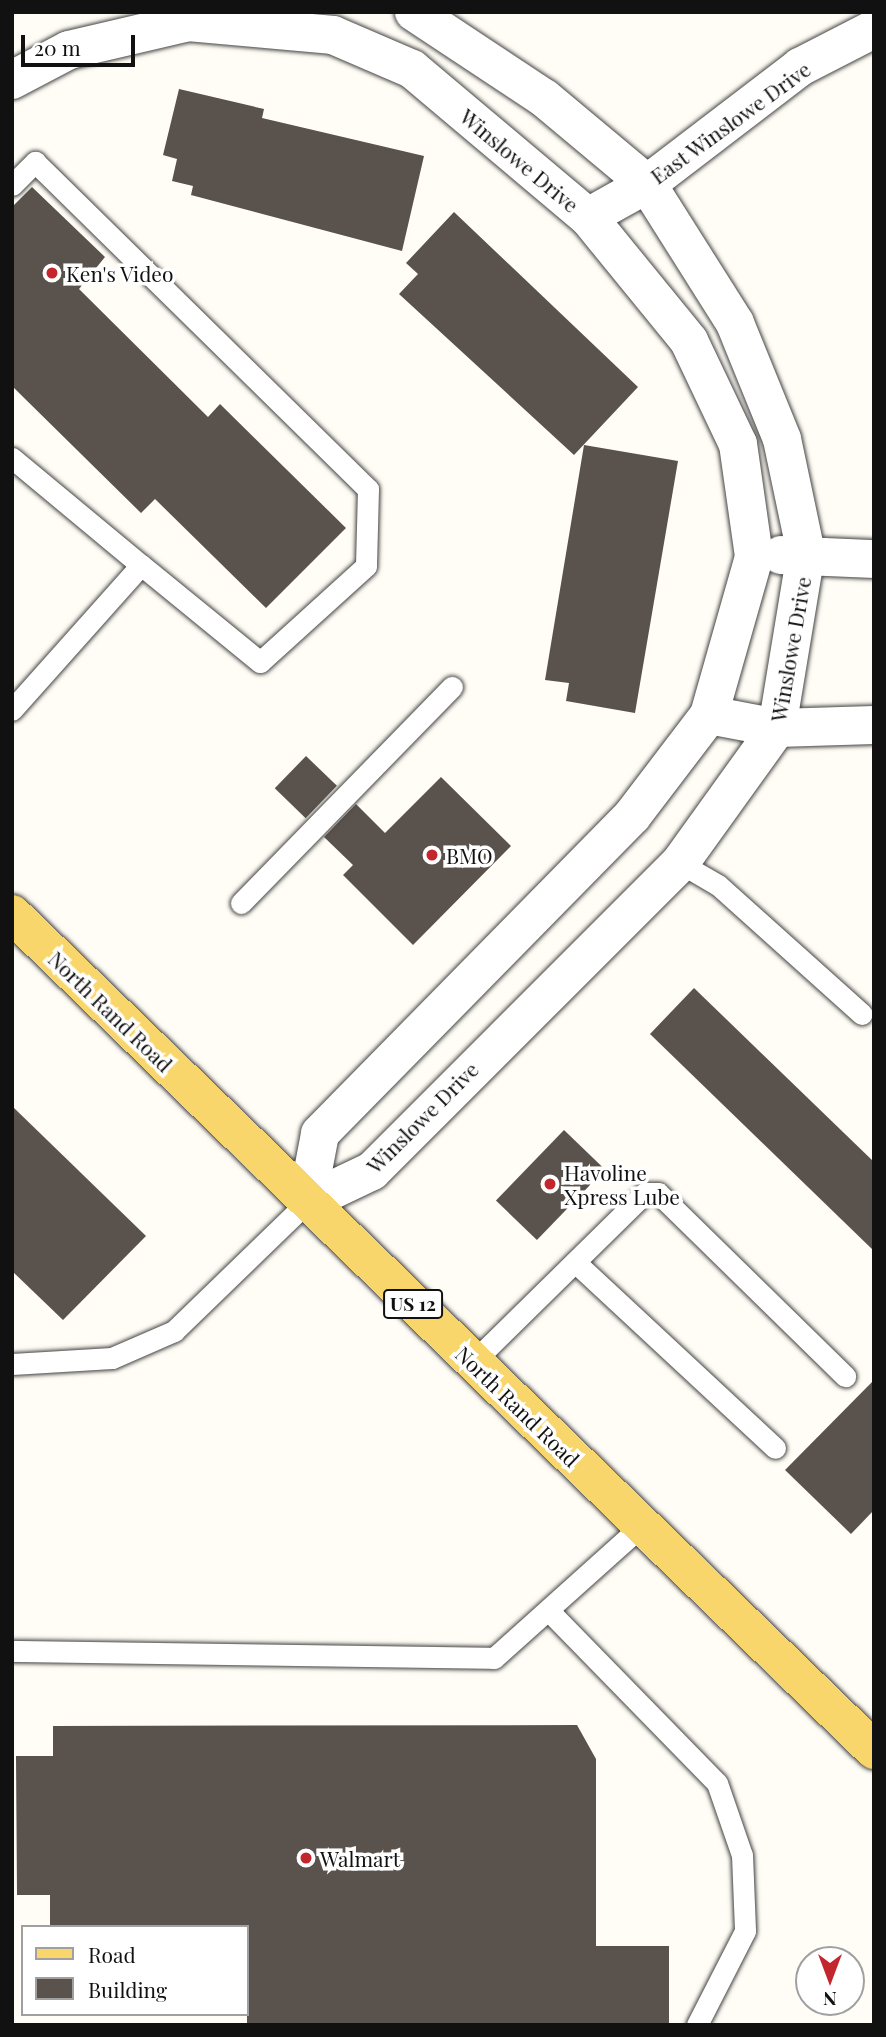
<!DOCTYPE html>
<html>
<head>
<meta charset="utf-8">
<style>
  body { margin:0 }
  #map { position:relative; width:886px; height:2037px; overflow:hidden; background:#fffdf5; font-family:"Playfair Display",serif }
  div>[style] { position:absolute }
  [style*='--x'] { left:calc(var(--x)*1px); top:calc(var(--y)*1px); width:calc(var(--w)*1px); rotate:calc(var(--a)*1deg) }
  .building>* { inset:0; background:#5a524d; transform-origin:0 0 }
  .roads { filter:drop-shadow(0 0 2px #444) drop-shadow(0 0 2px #444) }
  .lane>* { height:21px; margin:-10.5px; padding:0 10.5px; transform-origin:10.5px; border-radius:10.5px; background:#fff }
  .street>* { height:38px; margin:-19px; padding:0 19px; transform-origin:19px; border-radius:19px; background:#fff }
  .primary>* { height:38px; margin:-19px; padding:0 19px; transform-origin:19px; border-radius:19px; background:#f9d66b }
  .dots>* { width:19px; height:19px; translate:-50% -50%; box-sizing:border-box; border:4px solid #fff; border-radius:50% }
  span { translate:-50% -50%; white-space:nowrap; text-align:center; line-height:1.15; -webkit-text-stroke:7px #fff; paint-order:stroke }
  .shield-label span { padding:2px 5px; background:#fff; border:2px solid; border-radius:5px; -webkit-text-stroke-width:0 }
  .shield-label { font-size:19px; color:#111; font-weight:700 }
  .street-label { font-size:21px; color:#111 }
  .poi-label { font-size:21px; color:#111 }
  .left { translate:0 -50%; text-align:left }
  .frame { position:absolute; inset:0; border:14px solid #111; pointer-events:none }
  .legend { position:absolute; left:21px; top:1925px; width:228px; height:91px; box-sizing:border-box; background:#fff; border:2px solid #a0a0a0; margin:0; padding:9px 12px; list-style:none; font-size:21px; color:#111 }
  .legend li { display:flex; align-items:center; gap:14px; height:35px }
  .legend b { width:35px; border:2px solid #a0a0a0 }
  .north { position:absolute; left:795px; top:1946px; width:70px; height:70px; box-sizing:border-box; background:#fff; border:2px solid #a0a0a0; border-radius:50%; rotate:180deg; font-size:19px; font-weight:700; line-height:28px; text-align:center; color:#111 }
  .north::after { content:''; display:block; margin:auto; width:24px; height:32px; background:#c4262e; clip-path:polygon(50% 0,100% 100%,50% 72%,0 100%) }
  .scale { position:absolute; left:21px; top:35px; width:114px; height:32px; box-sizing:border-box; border:4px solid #111; border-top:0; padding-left:9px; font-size:21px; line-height:24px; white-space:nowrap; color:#111; -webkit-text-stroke:5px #fff; paint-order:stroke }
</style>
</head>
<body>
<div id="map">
  <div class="building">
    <i style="clip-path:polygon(179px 89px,264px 109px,262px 118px,424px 156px,402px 251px,191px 195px,193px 186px,172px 181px,177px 159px,163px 155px)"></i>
    <i style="clip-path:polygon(32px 187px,105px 257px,79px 289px,208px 417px,220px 404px,346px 528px,266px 608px,155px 499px,141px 513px,12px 386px,12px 207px)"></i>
    <i style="clip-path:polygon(454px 212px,638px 387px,574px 455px,399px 294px,418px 274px,406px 263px)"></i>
    <i style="clip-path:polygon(584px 445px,678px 461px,635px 713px,566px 701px,569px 683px,545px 680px)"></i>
    <i style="left:306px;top:756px;width:43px;height:45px;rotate:44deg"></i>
    <i style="clip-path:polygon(441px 777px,511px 846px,413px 945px,343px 875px,353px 865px,324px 837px,356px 804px,385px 833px)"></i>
    <i style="clip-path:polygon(694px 988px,874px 1162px,874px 1251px,650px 1034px)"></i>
    <i style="clip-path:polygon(12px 1106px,146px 1236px,63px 1320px,12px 1271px)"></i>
    <i style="left:564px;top:1130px;width:57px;height:98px;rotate:44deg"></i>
    <i style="clip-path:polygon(874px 1380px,874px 1510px,851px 1534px,785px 1470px)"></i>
    <i style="clip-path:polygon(577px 1725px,596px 1759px,596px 1946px,669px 1946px,669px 2025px,247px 2025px,247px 1927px,50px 1927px,50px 1895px,17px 1895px,16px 1756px,53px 1756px,53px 1726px)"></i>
  </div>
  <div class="roads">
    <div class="lane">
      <i style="--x:12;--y:185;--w:33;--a:-45"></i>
      <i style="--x:35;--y:162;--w:467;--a:44.5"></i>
      <i style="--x:368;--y:489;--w:77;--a:91.5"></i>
      <i style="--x:366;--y:566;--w:143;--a:137.8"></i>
      <i style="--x:260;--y:662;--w:154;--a:-140.8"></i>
      <i style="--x:12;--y:458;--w:168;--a:39.7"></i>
      <i style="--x:141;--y:565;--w:194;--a:131.7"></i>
      <i style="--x:680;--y:863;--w:44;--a:30.1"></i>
      <i style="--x:718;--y:885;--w:193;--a:41.9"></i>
      <i style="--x:241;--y:903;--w:302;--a:-45.7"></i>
      <i style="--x:575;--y:1262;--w:273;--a:42.9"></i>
      <i style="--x:473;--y:1362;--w:241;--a:-44.5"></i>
      <i style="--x:645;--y:1193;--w:13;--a:0"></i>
      <i style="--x:658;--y:1193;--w:262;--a:44.4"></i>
      <i style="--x:12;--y:1364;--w:100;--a:-3.4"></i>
      <i style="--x:112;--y:1358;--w:68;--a:-23.5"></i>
      <i style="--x:174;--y:1331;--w:185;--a:-44.1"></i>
      <i style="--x:549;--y:1611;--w:240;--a:45.7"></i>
      <i style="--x:717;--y:1783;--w:76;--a:70.9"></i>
      <i style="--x:742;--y:1855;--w:76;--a:87.7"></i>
      <i style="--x:745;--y:1931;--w:106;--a:117.1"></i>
      <i style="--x:12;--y:1651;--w:482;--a:0.8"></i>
      <i style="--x:494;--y:1658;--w:199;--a:-41.9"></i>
    </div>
    <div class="street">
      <i style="--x:12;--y:80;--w:64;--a:-27.8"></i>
      <i style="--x:69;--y:50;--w:122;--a:-13.2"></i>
      <i style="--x:188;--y:22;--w:146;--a:5.1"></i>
      <i style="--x:333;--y:35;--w:86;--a:23.3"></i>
      <i style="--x:412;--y:69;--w:230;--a:40.1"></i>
      <i style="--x:588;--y:217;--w:160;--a:50.8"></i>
      <i style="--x:689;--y:341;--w:114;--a:64.6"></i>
      <i style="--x:738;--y:444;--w:114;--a:81.9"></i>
      <i style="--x:754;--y:557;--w:164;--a:105.9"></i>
      <i style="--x:709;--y:715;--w:127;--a:127.3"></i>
      <i style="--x:632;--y:816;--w:445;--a:134.5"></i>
      <i style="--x:320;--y:1134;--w:69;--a:100.8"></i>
      <i style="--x:588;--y:217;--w:68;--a:-29.2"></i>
      <i style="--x:647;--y:184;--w:193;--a:-37.4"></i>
      <i style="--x:800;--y:67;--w:83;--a:-27.2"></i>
      <i style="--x:781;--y:555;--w:93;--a:2.5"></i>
      <i style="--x:709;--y:715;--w:69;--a:10.8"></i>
      <i style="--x:777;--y:728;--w:97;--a:-1.8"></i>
      <i style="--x:307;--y:1202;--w:72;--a:-25.5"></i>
      <i style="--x:372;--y:1171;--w:436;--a:-45"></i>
      <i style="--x:680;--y:863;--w:166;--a:-54.3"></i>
      <i style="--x:777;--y:728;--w:177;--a:-80.6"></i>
      <i style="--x:806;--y:553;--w:116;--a:-101.9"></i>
      <i style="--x:782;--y:439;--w:125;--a:-112.1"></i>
      <i style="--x:735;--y:323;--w:165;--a:-122.3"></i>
      <i style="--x:647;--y:184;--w:134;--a:-140.1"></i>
      <i style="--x:544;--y:98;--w:156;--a:-146.5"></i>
    </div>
    <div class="primary">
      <i style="--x:12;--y:914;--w:1201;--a:44.12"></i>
    </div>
  </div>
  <div class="dots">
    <i style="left:52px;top:273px;background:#c4262e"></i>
    <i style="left:432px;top:855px;background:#c4262e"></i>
    <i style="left:550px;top:1184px;background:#c4262e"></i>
    <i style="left:306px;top:1858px;background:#c4262e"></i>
  </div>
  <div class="shield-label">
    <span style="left:413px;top:1304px">US 12</span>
  </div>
  <div class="street-label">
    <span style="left:730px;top:122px;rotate:-36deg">East Winslowe Drive</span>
    <span style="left:520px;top:160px;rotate:40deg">Winslowe Drive</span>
    <span style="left:790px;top:649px;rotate:-80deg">Winslowe Drive</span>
    <span style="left:111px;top:1011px;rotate:44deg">North Rand Road</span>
    <span style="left:422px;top:1117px;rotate:-45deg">Winslowe Drive</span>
    <span style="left:518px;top:1406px;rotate:44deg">North Rand Road</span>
  </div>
  <div class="poi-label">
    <span class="left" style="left:66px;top:273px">Ken's Video</span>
    <span class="left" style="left:446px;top:855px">BMO</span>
    <span class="left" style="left:564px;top:1184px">Havoline<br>Xpress Lube</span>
    <span class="left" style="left:320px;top:1858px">Walmart</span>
  </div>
  <div class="frame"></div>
  <ul class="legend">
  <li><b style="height:9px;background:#f9d66b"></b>Road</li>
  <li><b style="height:19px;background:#5a524d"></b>Building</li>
  </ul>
  <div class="north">N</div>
  <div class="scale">20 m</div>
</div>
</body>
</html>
